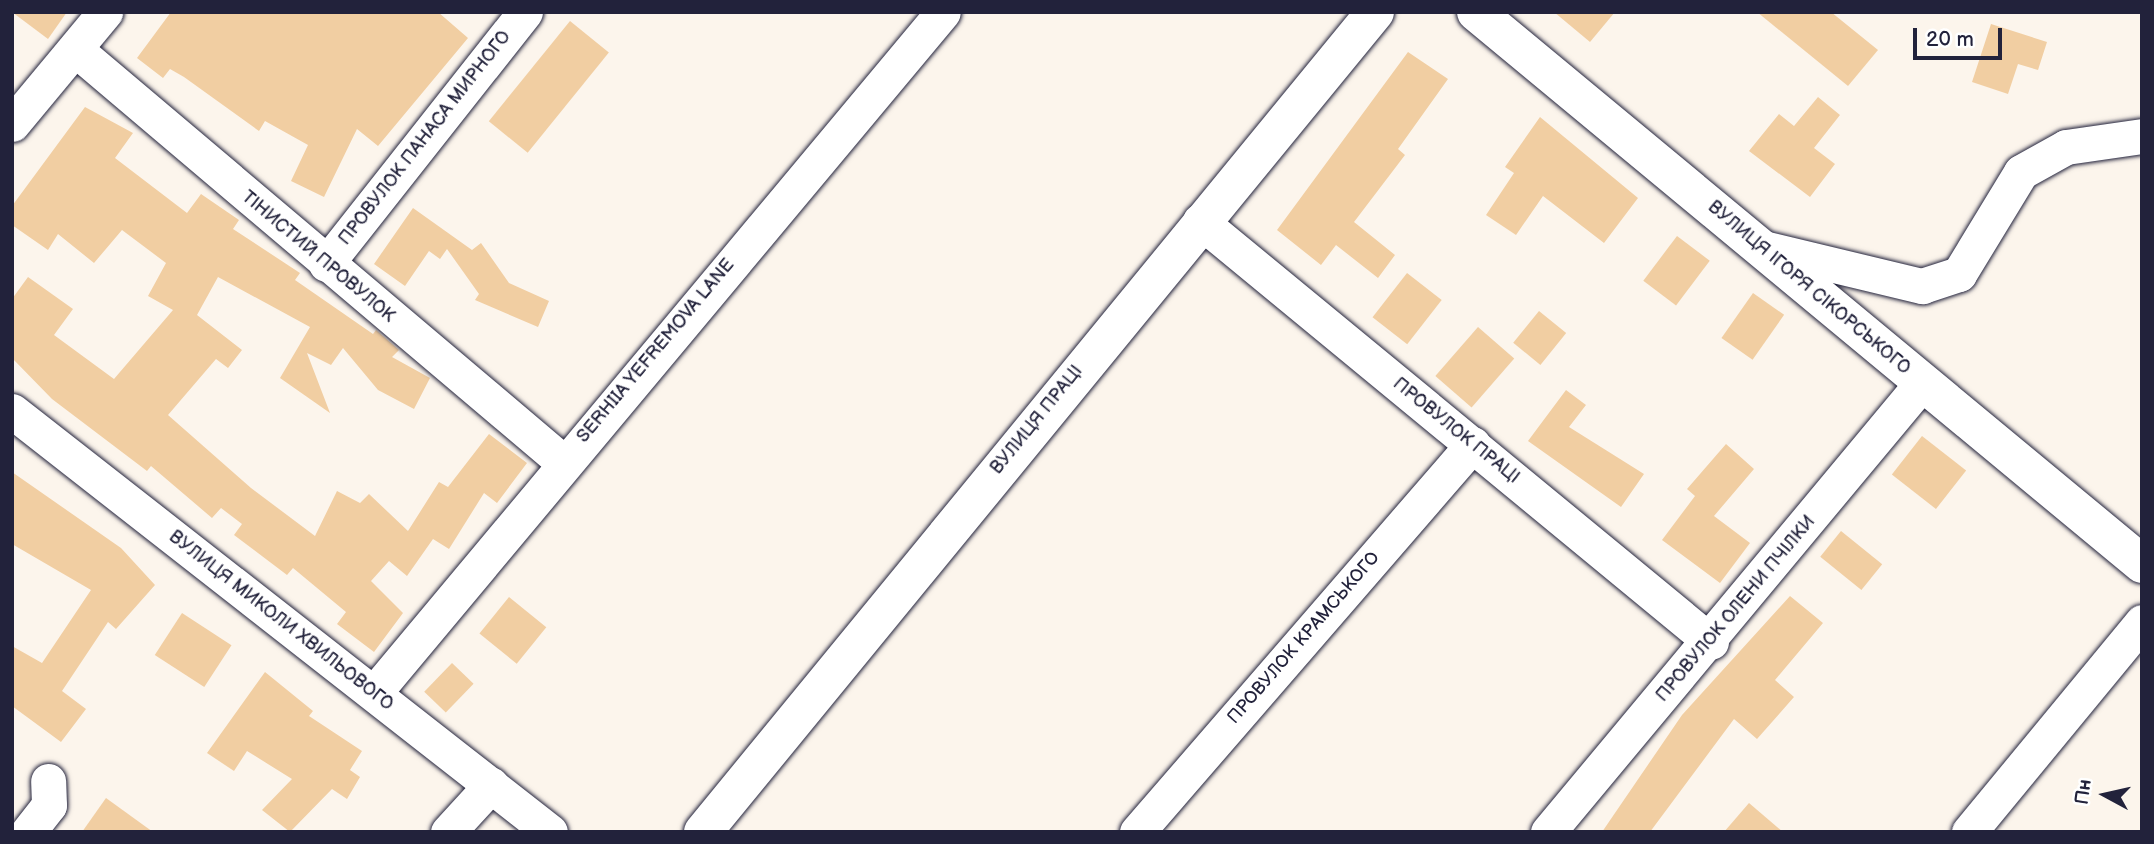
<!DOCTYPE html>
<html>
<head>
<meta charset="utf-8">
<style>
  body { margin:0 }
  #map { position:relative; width:2154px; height:844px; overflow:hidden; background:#fcf5ec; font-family:"Balsamiq Sans",sans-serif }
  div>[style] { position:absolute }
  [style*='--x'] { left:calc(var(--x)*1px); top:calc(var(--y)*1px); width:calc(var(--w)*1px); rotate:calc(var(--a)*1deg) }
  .building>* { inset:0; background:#f1cea2; transform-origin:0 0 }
  .roads { filter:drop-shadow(0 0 2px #22223b) drop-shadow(0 0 2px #22223b) }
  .street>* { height:35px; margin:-17.5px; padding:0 17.5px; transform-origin:17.5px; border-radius:17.5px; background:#fff }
  .secondary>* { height:38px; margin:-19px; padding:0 19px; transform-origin:19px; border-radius:19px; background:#fff }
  span { translate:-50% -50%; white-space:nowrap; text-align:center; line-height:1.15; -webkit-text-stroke:5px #fff; paint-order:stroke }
  .street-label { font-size:18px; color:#22223b }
  .frame { position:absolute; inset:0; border:14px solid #22223b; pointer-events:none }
  .north { position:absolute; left:2070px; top:760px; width:70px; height:70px; -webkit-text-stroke:5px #fff; paint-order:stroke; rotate:278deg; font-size:19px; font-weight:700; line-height:28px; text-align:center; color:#22223b }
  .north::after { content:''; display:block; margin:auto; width:24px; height:32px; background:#22223b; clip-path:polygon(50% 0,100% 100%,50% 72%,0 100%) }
  .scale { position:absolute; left:1913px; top:28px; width:89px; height:32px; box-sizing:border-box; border:4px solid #22223b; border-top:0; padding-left:9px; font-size:21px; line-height:24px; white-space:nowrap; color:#22223b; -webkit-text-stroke:5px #fff; paint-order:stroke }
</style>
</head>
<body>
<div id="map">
  <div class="building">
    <i style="clip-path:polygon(12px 12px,67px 12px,48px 39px)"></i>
    <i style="clip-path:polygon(171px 12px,438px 12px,468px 38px,378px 146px,357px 129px,324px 197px,291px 181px,308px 145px,265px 121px,259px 131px,184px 77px,170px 69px,163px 78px,137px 58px)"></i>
    <i style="clip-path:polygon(1554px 12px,1615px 12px,1590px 42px)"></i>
    <i style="clip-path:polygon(1757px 12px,1831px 12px,1878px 50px,1848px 86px)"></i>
    <i style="left:570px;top:21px;width:50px;height:129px;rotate:39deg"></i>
    <i style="clip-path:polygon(1991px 24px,2047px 42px,2038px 70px,2018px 64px,2008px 94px,1972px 82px)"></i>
    <i style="clip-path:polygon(1408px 52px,1448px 79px,1398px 149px,1405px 155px,1354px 222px,1395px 255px,1378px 278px,1336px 245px,1321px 265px,1277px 230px)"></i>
    <i style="clip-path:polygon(1818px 97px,1840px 115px,1814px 148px,1835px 164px,1810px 197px,1749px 151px,1779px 114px,1794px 126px)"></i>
    <i style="clip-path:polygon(85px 107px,133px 133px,115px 158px,187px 213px,201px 194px,239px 220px,233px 229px,300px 273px,295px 280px,373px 334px,376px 330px,399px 350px,392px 357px,430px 378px,414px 409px,378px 390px,343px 348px,331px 365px,307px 353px,330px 413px,280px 378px,310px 327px,218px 277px,197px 315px,242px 350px,228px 368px,216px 359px,168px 415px,251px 488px,315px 536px,337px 491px,360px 503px,369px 494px,408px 531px,439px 482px,448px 487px,489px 434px,527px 463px,497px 503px,484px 493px,449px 549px,433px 539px,407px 576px,389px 561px,371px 581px,403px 613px,374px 652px,337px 624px,346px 612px,293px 568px,287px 575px,234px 535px,242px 524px,221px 508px,212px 518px,151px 466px,147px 471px,52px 399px,12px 358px,12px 299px,28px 277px,73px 309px,54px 335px,114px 379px,173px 310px,148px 296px,166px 263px,122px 230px,94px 263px,58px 234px,48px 250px,12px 225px,12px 206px)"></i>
    <i style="clip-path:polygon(1540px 117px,1638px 198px,1604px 243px,1543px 196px,1516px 235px,1486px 215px,1514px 173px,1505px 167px)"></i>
    <i style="clip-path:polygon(413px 208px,472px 250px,481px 243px,509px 283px,549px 301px,538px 327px,475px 300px,479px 294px,447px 249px,440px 259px,429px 251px,405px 286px,374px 264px)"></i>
    <i style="left:1677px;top:236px;width:41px;height:56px;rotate:37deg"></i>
    <i style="left:1407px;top:273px;width:44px;height:56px;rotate:38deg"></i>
    <i style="left:1753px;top:293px;width:38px;height:55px;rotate:35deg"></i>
    <i style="left:1539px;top:311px;width:35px;height:41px;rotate:39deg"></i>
    <i style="left:1478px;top:327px;width:48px;height:65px;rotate:41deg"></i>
    <i style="clip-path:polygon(1566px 390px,1586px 405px,1569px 427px,1644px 474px,1621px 507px,1528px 441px)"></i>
    <i style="left:1922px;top:436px;width:56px;height:49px;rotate:38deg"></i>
    <i style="clip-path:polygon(1726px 444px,1754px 469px,1714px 516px,1750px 543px,1720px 583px,1662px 540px,1695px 496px,1687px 489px)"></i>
    <i style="clip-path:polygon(12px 472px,121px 548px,155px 585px,116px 629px,108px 622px,62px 691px,86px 709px,61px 742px,12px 706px,12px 646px,42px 663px,91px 590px,12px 544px)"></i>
    <i style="left:1841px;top:531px;width:53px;height:33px;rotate:39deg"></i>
    <i style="clip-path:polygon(1790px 596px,1823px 623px,1775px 680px,1794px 697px,1757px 739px,1734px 719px,1650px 832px,1602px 832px,1682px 715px)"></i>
    <i style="left:509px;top:597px;width:48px;height:47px;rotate:39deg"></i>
    <i style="left:182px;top:613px;width:59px;height:50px;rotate:33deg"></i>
    <i style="left:452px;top:663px;width:30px;height:40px;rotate:44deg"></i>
    <i style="clip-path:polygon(265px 672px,313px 711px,309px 716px,362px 751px,350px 770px,360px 777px,347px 799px,332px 789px,290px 832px,262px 810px,292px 779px,247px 751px,234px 771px,207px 753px)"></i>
    <i style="clip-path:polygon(106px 798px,153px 832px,82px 832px)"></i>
    <i style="clip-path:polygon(1749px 803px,1783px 832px,1724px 832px)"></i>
  </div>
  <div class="roads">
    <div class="street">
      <i style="--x:75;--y:49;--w:639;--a:40.24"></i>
      <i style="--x:12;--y:124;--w:146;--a:-50.3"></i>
      <i style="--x:1200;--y:221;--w:662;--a:39.48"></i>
      <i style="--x:1759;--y:247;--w:168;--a:13.5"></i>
      <i style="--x:1922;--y:286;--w:39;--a:-18"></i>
      <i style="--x:1959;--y:274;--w:119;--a:-58.7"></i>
      <i style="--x:2021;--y:172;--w:51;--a:-29.1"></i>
      <i style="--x:2066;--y:147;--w:77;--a:-8.2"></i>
      <i style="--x:326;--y:264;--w:321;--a:-51.7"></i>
      <i style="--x:12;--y:411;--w:683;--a:38.04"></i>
      <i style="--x:374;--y:693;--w:887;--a:-50.12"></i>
      <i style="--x:28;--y:832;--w:34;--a:-52"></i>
      <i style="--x:49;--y:805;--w:24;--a:-92"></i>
      <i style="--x:448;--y:832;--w:64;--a:-47.5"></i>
      <i style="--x:1137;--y:832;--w:513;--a:-49.11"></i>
      <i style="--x:1548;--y:832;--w:584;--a:-50.21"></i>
      <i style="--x:1969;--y:832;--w:272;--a:-50.5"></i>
    </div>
    <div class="secondary">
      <i style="--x:1476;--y:12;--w:865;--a:39.65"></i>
      <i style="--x:703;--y:832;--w:1060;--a:-50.66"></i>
    </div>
  </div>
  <div class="street-label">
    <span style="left:425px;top:138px;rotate:-52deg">ПРОВУЛОК ПАНАСА МИРНОГО</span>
    <span style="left:318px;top:257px;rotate:40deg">ТІНИСТИЙ ПРОВУЛОК</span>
    <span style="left:1809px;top:288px;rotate:40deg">ВУЛИЦЯ ІГОРЯ СІКОРСЬКОГО</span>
    <span style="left:656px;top:351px;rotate:-50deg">SERHIIA YEFREMOVA LANE</span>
    <span style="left:1037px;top:420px;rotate:-51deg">ВУЛИЦЯ ПРАЦІ</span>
    <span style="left:1456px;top:431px;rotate:39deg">ПРОВУЛОК ПРАЦІ</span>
    <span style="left:1736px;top:609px;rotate:-50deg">ПРОВУЛОК ОЛЕНИ ПЧІЛКИ</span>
    <span style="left:281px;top:621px;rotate:38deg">ВУЛИЦЯ МИКОЛИ ХВИЛЬОВОГО</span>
    <span style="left:1304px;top:638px;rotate:-49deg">ПРОВУЛОК КРАМСЬКОГО</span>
  </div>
  <div class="frame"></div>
  <div class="north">Пн</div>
  <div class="scale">20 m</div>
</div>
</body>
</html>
